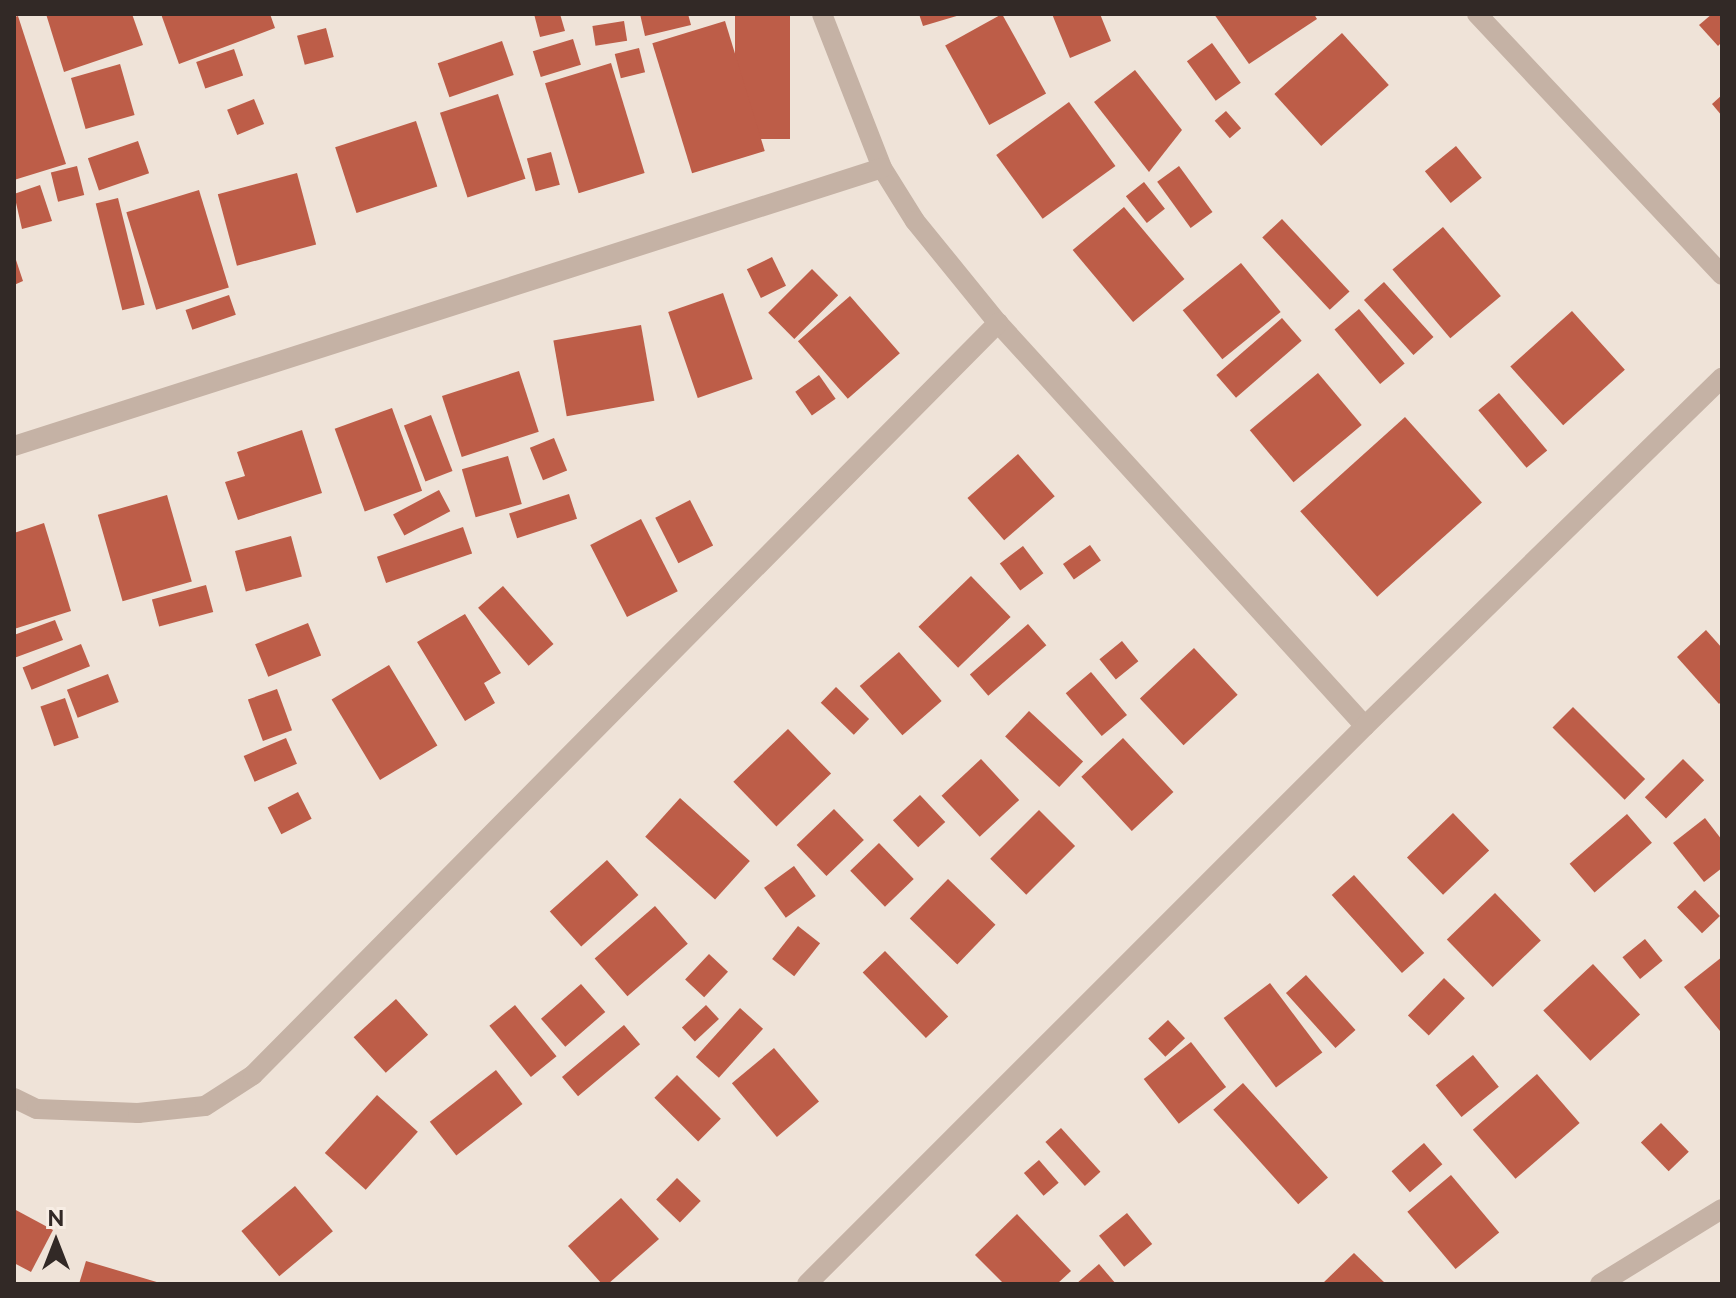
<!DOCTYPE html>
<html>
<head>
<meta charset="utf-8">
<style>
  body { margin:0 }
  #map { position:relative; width:1736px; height:1298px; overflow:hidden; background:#efe3d8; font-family:Raleway,sans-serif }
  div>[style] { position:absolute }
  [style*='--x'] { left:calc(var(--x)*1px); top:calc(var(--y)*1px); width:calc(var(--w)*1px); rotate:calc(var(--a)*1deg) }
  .building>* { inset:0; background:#bd5d48; transform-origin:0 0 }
  .minor>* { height:20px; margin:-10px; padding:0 10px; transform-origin:10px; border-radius:10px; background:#c5b2a5 }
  span { translate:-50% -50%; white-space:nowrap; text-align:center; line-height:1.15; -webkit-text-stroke:8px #f7ede4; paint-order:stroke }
  .frame { position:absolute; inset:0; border:16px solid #322926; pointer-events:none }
  .north { position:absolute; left:16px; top:1202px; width:80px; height:80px; -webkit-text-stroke:6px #f7ede4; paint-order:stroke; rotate:0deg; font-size:22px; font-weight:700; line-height:32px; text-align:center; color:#322926 }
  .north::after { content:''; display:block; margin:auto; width:28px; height:36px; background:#322926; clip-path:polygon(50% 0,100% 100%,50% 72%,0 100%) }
</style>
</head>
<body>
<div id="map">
  <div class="building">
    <i style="clip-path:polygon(46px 14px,132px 14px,143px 45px,64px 72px)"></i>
    <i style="clip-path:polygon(161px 14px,270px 14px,275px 28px,179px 64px)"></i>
    <i style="clip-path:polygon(534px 14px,560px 14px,565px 31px,540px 37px)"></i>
    <i style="clip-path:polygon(640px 14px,688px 14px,691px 25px,645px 36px)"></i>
    <i style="left:735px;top:14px;width:55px;height:125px"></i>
    <i style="clip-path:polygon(919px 14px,960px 14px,960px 15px,923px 26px)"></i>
    <i style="left:1002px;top:14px;width:91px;height:65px;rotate:61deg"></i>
    <i style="clip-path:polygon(1052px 14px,1100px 14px,1111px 41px,1070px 58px)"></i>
    <i style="clip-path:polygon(1214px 14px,1314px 14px,1317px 19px,1249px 64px)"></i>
    <i style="clip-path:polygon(1712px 14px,1722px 14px,1722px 42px,1718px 46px,1699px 25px)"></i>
    <i style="clip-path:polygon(18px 16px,66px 164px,14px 180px,14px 17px)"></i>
    <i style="left:624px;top:21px;width:20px;height:32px;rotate:81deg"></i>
    <i style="left:725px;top:21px;width:136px;height:76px;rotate:73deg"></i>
    <i style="left:326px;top:28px;width:30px;height:30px;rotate:75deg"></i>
    <i style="left:1342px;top:33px;width:70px;height:91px;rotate:48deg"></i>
    <i style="left:573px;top:39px;width:27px;height:42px;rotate:73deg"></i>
    <i style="left:502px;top:41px;width:36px;height:68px;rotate:71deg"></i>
    <i style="left:1212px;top:43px;width:49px;height:31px;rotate:54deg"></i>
    <i style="left:639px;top:48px;width:25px;height:25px;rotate:76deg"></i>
    <i style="left:234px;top:49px;width:28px;height:40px;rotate:71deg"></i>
    <i style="left:611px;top:63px;width:115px;height:69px;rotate:73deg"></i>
    <i style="left:120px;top:64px;width:53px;height:51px;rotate:74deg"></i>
    <i style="clip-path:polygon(1135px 70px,1182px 130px,1149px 172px,1094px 102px)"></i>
    <i style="left:498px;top:94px;width:89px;height:61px;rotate:72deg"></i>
    <i style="clip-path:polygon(1722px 95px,1722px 116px,1712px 104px)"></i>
    <i style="left:254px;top:99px;width:27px;height:29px;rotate:68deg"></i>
    <i style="left:1069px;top:102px;width:79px;height:90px;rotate:54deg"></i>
    <i style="left:1226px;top:111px;width:23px;height:15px;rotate:49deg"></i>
    <i style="left:416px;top:121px;width:69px;height:85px;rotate:72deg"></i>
    <i style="left:138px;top:141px;width:34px;height:53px;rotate:71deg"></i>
    <i style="left:1456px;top:146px;width:41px;height:40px;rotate:51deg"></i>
    <i style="left:551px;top:152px;width:34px;height:25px;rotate:75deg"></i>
    <i style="left:77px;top:166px;width:30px;height:27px;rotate:76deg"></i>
    <i style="left:1179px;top:166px;width:57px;height:27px;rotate:54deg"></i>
    <i style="left:297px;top:173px;width:74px;height:82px;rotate:75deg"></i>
    <i style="left:1144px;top:182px;width:34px;height:23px;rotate:52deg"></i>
    <i style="clip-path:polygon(40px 185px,52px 221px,22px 229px,14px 194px)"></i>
    <i style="left:199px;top:190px;width:102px;height:76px;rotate:73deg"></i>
    <i style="left:118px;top:198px;width:110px;height:23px;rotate:76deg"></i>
    <i style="left:1124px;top:207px;width:94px;height:67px;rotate:50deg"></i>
    <i style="left:1282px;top:219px;width:99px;height:27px;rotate:47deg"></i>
    <i style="left:1443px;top:227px;width:90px;height:66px;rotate:50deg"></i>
    <i style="clip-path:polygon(14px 254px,23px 281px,14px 285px)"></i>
    <i style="left:772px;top:257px;width:32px;height:28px;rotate:64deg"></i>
    <i style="left:1241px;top:263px;width:63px;height:75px;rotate:51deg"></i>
    <i style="left:812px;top:269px;width:37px;height:62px;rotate:45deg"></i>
    <i style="left:1384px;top:282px;width:74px;height:27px;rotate:48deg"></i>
    <i style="left:723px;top:293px;width:91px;height:58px;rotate:71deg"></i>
    <i style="left:229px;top:295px;width:21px;height:46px;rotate:71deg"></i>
    <i style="left:850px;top:296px;width:76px;height:69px;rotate:49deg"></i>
    <i style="left:1359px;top:309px;width:71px;height:32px;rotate:50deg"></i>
    <i style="left:1572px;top:311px;width:79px;height:83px;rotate:48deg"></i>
    <i style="left:1282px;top:318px;width:30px;height:87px;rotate:49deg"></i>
    <i style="left:641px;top:325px;width:77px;height:89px;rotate:80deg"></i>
    <i style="left:519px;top:371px;width:64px;height:81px;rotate:72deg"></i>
    <i style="left:1318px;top:373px;width:68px;height:89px;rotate:50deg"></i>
    <i style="left:819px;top:375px;width:29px;height:29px;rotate:55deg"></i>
    <i style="left:1499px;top:393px;width:75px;height:27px;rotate:50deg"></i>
    <i style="left:392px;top:408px;width:88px;height:61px;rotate:70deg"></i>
    <i style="left:431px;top:415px;width:60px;height:29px;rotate:69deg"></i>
    <i style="left:1405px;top:417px;width:115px;height:141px;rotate:48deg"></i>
    <i style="clip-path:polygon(302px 430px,322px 493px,238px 520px,225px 482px,245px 476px,237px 452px)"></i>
    <i style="left:554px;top:438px;width:35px;height:26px;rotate:68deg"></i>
    <i style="left:1018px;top:454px;width:56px;height:67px;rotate:49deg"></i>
    <i style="left:508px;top:456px;width:50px;height:48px;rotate:74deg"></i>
    <i style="left:439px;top:490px;width:24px;height:52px;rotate:62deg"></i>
    <i style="left:569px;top:494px;width:26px;height:63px;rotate:72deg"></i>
    <i style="left:167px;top:495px;width:90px;height:72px;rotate:74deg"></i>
    <i style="left:690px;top:500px;width:51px;height:39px;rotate:63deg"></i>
    <i style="left:641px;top:519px;width:81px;height:57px;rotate:63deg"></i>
    <i style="clip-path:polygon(44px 523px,71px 611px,14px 629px,14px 533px)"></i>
    <i style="left:463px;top:527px;width:28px;height:91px;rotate:71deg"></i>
    <i style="left:291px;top:536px;width:42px;height:58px;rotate:75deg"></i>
    <i style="left:1090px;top:545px;width:19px;height:33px;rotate:55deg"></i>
    <i style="left:1023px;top:546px;width:34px;height:29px;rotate:53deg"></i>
    <i style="left:971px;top:576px;width:57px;height:73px;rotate:46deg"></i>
    <i style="left:206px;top:585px;width:28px;height:56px;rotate:75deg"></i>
    <i style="left:503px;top:586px;width:77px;height:33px;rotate:49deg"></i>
    <i style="clip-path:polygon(465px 614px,501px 673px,484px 683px,495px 703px,465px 721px,417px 642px)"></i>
    <i style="clip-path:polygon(55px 620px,63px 640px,14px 658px,14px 635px)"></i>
    <i style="left:308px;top:623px;width:35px;height:57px;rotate:68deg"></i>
    <i style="left:1028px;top:624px;width:28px;height:77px;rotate:49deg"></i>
    <i style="clip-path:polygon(1706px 630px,1722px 648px,1722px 701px,1719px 704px,1677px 657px)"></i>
    <i style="left:1122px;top:641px;width:26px;height:29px;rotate:51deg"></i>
    <i style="left:81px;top:644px;width:24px;height:63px;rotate:68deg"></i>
    <i style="left:1194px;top:648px;width:64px;height:74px;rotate:47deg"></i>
    <i style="left:899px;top:652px;width:65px;height:52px;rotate:49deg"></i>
    <i style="left:389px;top:665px;width:94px;height:67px;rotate:59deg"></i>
    <i style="left:1091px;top:672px;width:56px;height:33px;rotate:50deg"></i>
    <i style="left:108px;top:674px;width:30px;height:44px;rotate:69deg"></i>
    <i style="left:836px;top:687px;width:46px;height:22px;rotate:44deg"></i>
    <i style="left:277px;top:689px;width:44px;height:31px;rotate:70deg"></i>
    <i style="left:65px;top:698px;width:42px;height:26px;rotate:71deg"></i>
    <i style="left:1573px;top:707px;width:102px;height:29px;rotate:45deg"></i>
    <i style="left:1029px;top:711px;width:74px;height:35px;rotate:43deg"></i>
    <i style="left:788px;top:729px;width:62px;height:76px;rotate:46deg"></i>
    <i style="left:286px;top:738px;width:28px;height:46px;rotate:67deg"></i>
    <i style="left:1123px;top:738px;width:74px;height:57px;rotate:47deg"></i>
    <i style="left:981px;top:759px;width:56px;height:54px;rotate:47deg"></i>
    <i style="left:1683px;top:759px;width:30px;height:54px;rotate:45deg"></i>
    <i style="left:298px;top:792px;width:30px;height:34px;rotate:63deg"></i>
    <i style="left:920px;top:795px;width:37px;height:37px;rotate:47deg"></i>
    <i style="left:680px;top:798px;width:94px;height:52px;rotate:42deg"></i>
    <i style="left:834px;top:809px;width:43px;height:52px;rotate:46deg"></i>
    <i style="left:1039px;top:810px;width:51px;height:69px;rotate:45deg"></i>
    <i style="left:1453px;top:813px;width:52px;height:64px;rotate:46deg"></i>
    <i style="left:1627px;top:814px;width:38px;height:76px;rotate:49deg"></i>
    <i style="clip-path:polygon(1705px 818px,1722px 840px,1722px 868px,1704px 882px,1673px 843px)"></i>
    <i style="left:879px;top:843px;width:50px;height:40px;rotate:46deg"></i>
    <i style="left:607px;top:860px;width:47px;height:77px;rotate:48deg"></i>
    <i style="left:794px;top:866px;width:37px;height:37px;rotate:54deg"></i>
    <i style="left:1354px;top:875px;width:105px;height:30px;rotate:48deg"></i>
    <i style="left:948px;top:879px;width:66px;height:55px;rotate:44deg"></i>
    <i style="left:1695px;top:890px;width:36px;height:25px;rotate:46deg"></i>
    <i style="left:1495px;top:893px;width:66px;height:67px;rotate:46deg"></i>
    <i style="left:655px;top:906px;width:50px;height:80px;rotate:49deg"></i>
    <i style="left:798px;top:926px;width:28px;height:42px;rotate:38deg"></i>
    <i style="left:1645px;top:939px;width:28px;height:29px;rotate:51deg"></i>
    <i style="left:885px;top:951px;width:91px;height:31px;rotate:46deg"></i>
    <i style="left:709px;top:954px;width:26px;height:35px;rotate:43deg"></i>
    <i style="clip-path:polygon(1722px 957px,1722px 1029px,1720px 1031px,1684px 987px)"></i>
    <i style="left:1593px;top:964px;width:69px;height:68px;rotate:47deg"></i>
    <i style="left:1306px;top:975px;width:74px;height:27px;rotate:48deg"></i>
    <i style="left:1444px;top:978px;width:29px;height:52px;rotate:44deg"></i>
    <i style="left:1270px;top:983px;width:87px;height:58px;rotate:53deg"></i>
    <i style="left:581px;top:984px;width:37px;height:53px;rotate:49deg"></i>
    <i style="left:396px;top:999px;width:48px;height:57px;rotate:48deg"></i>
    <i style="left:515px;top:1005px;width:66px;height:33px;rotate:51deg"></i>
    <i style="left:706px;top:1005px;width:19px;height:33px;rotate:47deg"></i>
    <i style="left:740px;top:1008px;width:31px;height:66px;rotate:42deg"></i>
    <i style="left:1168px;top:1020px;width:25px;height:27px;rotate:47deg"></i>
    <i style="left:624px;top:1025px;width:25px;height:81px;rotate:50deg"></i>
    <i style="left:1191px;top:1042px;width:57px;height:60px;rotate:52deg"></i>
    <i style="left:774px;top:1048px;width:70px;height:55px;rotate:50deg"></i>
    <i style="left:1473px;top:1055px;width:41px;height:48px;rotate:51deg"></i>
    <i style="left:496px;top:1070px;width:43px;height:84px;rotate:52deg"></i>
    <i style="left:1537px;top:1074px;width:65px;height:85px;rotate:49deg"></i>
    <i style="left:677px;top:1075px;width:62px;height:32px;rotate:45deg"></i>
    <i style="left:1243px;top:1083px;width:127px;height:40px;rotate:48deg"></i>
    <i style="left:377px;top:1095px;width:55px;height:78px;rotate:42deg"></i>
    <i style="left:1661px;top:1123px;width:40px;height:28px;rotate:46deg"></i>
    <i style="left:1061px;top:1128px;width:59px;height:21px;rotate:48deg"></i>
    <i style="left:1424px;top:1143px;width:28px;height:43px;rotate:49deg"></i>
    <i style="left:1039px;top:1160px;width:30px;height:20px;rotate:49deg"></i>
    <i style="left:1451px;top:1175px;width:75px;height:57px;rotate:50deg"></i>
    <i style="left:677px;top:1178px;width:33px;height:30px;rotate:44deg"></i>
    <i style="left:295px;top:1186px;width:59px;height:70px;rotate:50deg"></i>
    <i style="clip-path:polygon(621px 1198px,659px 1239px,608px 1284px,602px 1284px,568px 1246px)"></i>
    <i style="clip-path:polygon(14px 1209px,53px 1230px,31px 1272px,14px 1263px)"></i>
    <i style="left:1127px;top:1213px;width:40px;height:36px;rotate:51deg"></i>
    <i style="clip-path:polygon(1017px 1214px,1071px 1271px,1057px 1284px,1004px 1284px,975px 1255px)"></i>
    <i style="clip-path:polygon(1354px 1253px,1386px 1284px,1322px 1284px)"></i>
    <i style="clip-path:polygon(86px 1261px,160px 1283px,160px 1284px,79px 1284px)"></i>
    <i style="clip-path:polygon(1099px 1264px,1116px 1284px,1076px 1284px)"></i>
  </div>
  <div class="minor">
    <i style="--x:822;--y:14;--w:165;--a:68.7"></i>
    <i style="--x:882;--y:168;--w:62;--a:58.1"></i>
    <i style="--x:915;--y:221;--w:132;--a:50.9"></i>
    <i style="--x:998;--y:323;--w:545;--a:47.68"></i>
    <i style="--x:1477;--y:14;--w:358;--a:46.8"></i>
    <i style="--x:14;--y:446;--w:911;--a:-17.76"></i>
    <i style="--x:14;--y:1098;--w:25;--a:26"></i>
    <i style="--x:37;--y:1109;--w:101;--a:2.3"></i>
    <i style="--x:138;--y:1113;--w:67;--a:-6"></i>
    <i style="--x:205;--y:1106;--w:57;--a:-32.9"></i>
    <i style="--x:253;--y:1075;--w:1059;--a:-45.27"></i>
    <i style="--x:807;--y:1284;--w:789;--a:-45"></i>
    <i style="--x:1365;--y:726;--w:499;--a:-44.3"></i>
    <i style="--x:1600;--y:1284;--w:143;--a:-31.6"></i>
  </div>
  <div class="frame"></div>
  <div class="north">N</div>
</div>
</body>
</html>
